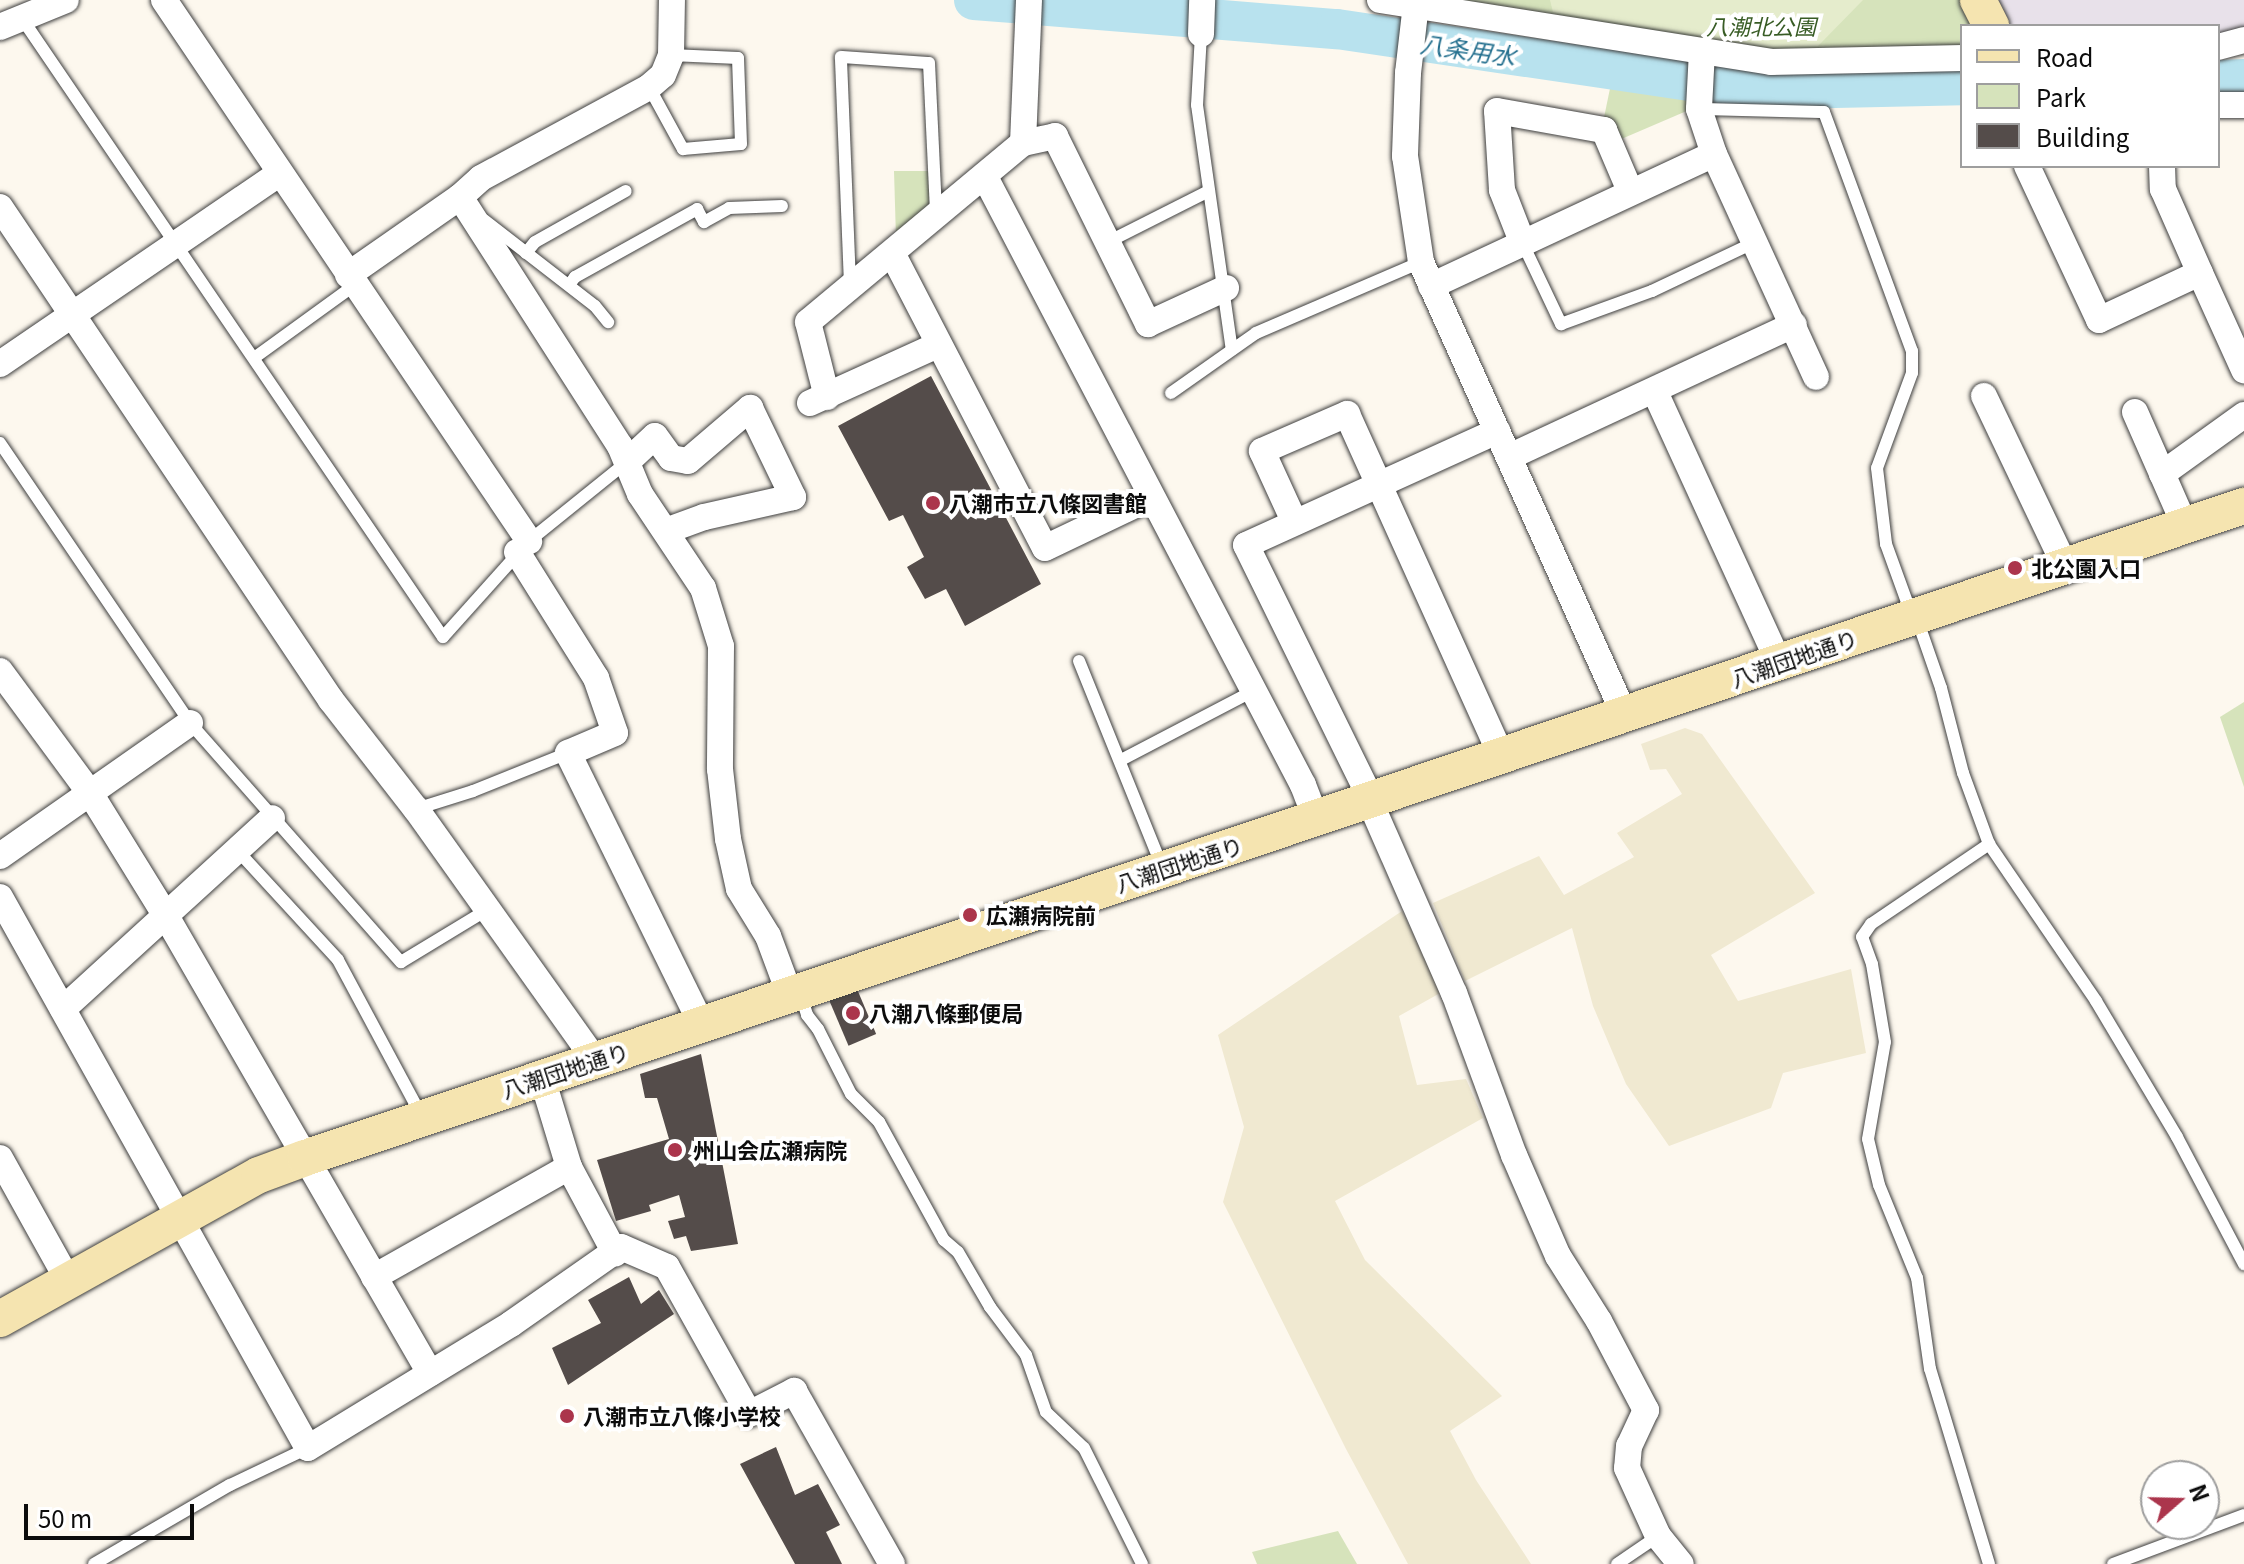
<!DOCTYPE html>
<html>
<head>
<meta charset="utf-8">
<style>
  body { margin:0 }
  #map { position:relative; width:2244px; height:1564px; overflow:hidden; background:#fdf8ee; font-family:Georgia,"Noto Sans JP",serif }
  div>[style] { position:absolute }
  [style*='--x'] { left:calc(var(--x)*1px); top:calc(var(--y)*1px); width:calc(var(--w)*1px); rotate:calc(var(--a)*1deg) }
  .industrial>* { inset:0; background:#e8e1ea }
  .farmland>* { inset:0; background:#f0e9d1 }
  .green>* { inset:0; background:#d6e3bb }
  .pitch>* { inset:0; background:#e5eccc }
  .river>* { height:40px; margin:-20px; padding:0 20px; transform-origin:20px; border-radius:20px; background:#b8e2ee }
  .building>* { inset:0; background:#544c4a; transform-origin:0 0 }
  .roads { filter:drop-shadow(0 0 2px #3f3f3f) drop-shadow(0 0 2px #3f3f3f) }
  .lane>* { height:12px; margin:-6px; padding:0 6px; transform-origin:6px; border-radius:6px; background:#fff }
  .street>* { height:26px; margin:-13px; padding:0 13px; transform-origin:13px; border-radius:13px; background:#fff }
  .secondary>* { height:36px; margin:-18px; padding:0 18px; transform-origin:18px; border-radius:18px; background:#f5e4b0 }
  .dots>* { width:22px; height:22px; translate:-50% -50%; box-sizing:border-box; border:4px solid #fff; border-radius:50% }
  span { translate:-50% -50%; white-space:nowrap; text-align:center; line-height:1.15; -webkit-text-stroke:8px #fff; paint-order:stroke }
  .park-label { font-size:22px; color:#385c25; font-style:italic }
  .poi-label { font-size:22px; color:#0c0c0c; font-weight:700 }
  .left { translate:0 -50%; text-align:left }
  .street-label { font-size:22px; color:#0c0c0c }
  .water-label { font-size:24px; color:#25708f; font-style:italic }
  .legend { position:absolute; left:1960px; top:24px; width:260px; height:144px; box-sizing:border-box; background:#fff; border:2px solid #9e9e9e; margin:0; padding:10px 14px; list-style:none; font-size:24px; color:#0c0c0c }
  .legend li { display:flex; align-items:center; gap:16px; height:40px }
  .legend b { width:40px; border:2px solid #9e9e9e }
  .north { position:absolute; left:2140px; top:1460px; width:80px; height:80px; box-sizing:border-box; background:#fff; border:2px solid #9e9e9e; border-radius:50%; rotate:70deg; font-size:22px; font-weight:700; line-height:32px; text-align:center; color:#0c0c0c }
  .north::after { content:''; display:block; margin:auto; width:28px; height:36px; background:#ab354c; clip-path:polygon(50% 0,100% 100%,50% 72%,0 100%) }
  .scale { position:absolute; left:24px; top:1504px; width:170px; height:36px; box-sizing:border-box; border:4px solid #0c0c0c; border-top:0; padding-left:10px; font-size:24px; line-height:28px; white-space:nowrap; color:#0c0c0c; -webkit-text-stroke:6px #fff; paint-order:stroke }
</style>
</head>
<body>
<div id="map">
  <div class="industrial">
    <i style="clip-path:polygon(1990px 0,2244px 0,2244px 29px,2218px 36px,2218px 26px,2003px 26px)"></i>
  </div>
  <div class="farmland">
    <i style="clip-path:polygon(1685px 728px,1702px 734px,1815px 893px,1711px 955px,1738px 1001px,1851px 969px,1866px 1053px,1783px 1073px,1771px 1108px,1669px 1146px,1626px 1084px,1593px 1006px,1572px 928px,1465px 981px,1433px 903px,1539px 856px,1564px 895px,1634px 857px,1617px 833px,1682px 794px,1666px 769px,1650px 770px,1641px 744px)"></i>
    <i style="clip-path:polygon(1402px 911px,1442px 992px,1399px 1016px,1417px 1085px,1466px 1079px,1483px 1118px,1335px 1201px,1365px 1260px,1502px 1396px,1450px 1431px,1476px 1480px,1531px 1564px,1408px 1564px,1346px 1449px,1223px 1202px,1244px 1127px,1218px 1035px)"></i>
  </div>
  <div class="green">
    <i style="clip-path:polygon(1364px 0,1968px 0,1981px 26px,1962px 26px,1962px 50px,1768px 53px)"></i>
    <i style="clip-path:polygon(1613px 74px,1697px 84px,1696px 107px,1605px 146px,1601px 132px)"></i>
    <i style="clip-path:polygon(894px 171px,930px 171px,932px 206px,896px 238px)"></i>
    <i style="clip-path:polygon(2244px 702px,2244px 787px,2220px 717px)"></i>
    <i style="clip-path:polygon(1338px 1531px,1357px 1564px,1257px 1564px,1252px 1552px)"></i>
  </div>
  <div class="pitch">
    <i style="clip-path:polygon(1550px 0,1863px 0,1818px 46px,1769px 47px,1553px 12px)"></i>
  </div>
  <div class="river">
    <i style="--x:974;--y:0;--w:364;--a:4.6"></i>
    <i style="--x:1337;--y:29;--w:416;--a:8.4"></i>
    <i style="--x:1749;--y:90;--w:213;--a:-1.3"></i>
    <i style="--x:2218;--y:80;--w:26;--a:-2"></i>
  </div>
  <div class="building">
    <i style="clip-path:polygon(931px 376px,1041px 584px,965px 626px,946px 589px,925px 599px,907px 567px,924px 557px,903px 515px,889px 521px,838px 426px)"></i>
    <i style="left:857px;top:989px;width:49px;height:30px;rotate:67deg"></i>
    <i style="clip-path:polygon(701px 1054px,738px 1244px,691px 1251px,686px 1236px,674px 1239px,668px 1221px,685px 1217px,679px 1195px,649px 1205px,651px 1211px,616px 1221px,597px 1160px,669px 1139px,657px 1098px,645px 1098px,640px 1074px)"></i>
    <i style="clip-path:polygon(629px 1277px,641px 1304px,659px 1290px,674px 1314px,568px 1385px,552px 1348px,601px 1323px,588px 1300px)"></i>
    <i style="clip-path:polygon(776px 1447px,795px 1495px,818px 1484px,840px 1525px,826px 1532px,842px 1564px,795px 1564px,740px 1464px)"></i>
  </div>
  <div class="roads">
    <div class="lane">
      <i style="--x:21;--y:17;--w:750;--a:55.76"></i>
      <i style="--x:443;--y:637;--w:129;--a:-48.1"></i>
      <i style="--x:529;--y:541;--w:126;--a:-38.9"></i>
      <i style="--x:1201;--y:34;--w:71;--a:93.2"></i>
      <i style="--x:1197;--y:105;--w:247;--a:81.9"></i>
      <i style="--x:649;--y:87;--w:71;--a:61.3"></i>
      <i style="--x:683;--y:149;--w:58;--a:-4.9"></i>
      <i style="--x:741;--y:144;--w:86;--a:-92"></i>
      <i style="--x:738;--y:58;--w:67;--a:-177.4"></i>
      <i style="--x:1699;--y:109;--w:125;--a:1.4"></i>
      <i style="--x:1824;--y:112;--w:255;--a:69.8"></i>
      <i style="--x:1912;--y:351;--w:22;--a:90"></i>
      <i style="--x:1912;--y:373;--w:101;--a:110.2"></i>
      <i style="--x:1877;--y:468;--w:77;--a:83.2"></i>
      <i style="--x:1886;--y:544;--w:73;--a:70.1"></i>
      <i style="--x:484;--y:220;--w:140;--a:37.8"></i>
      <i style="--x:595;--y:306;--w:21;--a:51"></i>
      <i style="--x:1106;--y:243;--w:115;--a:-26.8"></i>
      <i style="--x:1523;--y:244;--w:89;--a:64.6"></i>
      <i style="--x:1561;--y:324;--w:97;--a:-19.9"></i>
      <i style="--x:1652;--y:291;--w:114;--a:-25.4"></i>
      <i style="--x:526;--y:253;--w:14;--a:-51"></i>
      <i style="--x:535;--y:242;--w:104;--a:-29.3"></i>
      <i style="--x:850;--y:284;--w:227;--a:-92.3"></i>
      <i style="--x:841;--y:57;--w:88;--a:3.9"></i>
      <i style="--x:929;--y:63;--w:150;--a:87.3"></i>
      <i style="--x:569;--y:285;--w:10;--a:-53"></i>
      <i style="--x:575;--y:277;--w:140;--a:-29.1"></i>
      <i style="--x:697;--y:209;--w:15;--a:62"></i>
      <i style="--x:704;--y:222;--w:29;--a:-29"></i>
      <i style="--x:729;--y:208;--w:53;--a:-2.2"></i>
      <i style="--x:254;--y:358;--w:125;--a:-35.9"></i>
      <i style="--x:1171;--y:393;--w:104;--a:-35.2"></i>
      <i style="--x:1256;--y:333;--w:180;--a:-23.3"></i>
      <i style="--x:0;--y:443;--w:338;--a:55.8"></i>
      <i style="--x:190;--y:723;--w:319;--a:48.6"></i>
      <i style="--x:401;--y:962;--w:100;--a:-31.2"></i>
      <i style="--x:1917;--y:619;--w:73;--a:70.8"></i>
      <i style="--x:1941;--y:688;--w:88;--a:75.5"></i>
      <i style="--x:1963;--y:773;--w:76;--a:69.9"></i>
      <i style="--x:1989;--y:844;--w:190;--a:55.7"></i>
      <i style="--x:2096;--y:1001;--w:158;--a:59.2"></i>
      <i style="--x:2177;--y:1137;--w:144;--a:62.2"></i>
      <i style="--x:1079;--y:661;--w:221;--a:68"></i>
      <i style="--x:1121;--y:760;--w:149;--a:-27.6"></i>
      <i style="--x:416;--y:809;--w:60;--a:-17.5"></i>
      <i style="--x:473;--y:791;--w:102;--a:-21.8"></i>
      <i style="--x:237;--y:850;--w:149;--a:47.4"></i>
      <i style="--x:338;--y:960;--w:176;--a:61.8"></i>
      <i style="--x:800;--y:993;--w:23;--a:72"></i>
      <i style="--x:807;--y:1015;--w:18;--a:52"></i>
      <i style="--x:818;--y:1029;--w:73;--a:63.1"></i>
      <i style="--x:851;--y:1094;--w:40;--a:45"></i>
      <i style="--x:879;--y:1122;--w:135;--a:61.2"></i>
      <i style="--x:944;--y:1240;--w:18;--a:41"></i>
      <i style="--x:958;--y:1252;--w:64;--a:59.8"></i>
      <i style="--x:990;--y:1307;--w:60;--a:53.1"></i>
      <i style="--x:1026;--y:1355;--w:60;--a:70.7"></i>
      <i style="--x:1046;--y:1412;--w:52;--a:43.5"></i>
      <i style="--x:1084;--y:1448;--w:130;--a:63.4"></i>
      <i style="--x:94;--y:1564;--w:157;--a:-30.2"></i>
      <i style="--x:230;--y:1485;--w:86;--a:-25.4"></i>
      <i style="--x:1617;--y:1564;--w:50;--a:-34.3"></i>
      <i style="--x:1989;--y:1564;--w:204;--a:-106.8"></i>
      <i style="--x:1930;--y:1369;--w:92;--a:-98.1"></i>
      <i style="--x:1917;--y:1278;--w:100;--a:-112.2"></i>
      <i style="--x:1879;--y:1185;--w:47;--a:-103.4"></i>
      <i style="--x:1868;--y:1139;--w:98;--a:-80.1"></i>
      <i style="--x:1885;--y:1042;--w:79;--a:-99.5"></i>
      <i style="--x:1872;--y:964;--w:29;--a:-110"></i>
      <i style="--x:1862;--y:937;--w:16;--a:-55"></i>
      <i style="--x:1871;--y:924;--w:143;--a:-34.1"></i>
      <i style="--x:2113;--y:1564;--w:140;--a:-20.5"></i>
    </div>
    <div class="street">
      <i style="--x:164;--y:0;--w:653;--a:55.99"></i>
      <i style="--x:1380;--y:0;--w:396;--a:9"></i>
      <i style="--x:1771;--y:62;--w:191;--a:-1.2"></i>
      <i style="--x:1416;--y:4;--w:69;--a:96.6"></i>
      <i style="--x:1408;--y:73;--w:83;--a:92.1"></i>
      <i style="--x:1405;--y:156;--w:107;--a:81.4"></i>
      <i style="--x:1421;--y:262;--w:497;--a:65.8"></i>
      <i style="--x:0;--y:27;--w:71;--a:-22.2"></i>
      <i style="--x:1201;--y:34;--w:34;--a:-88"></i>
      <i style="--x:2218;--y:47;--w:27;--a:-15"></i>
      <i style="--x:1702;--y:51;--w:58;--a:93"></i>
      <i style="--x:1699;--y:109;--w:47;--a:71.6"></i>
      <i style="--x:1714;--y:154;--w:245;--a:65.4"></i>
      <i style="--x:2218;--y:105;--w:26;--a:0"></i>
      <i style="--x:1023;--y:143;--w:33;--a:-12"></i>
      <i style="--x:1055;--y:136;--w:210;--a:63.7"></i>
      <i style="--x:1148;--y:324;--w:86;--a:-24.8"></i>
      <i style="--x:2027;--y:166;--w:170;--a:64.9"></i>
      <i style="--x:2099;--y:320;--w:111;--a:-25"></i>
      <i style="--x:2200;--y:273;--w:107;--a:65.6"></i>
      <i style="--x:2162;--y:166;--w:23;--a:88"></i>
      <i style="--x:2163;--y:189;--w:92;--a:66.2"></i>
      <i style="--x:985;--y:177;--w:686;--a:62.39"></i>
      <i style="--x:1303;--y:785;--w:36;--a:69"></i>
      <i style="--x:460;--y:197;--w:296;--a:57.3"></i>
      <i style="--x:620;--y:446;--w:52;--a:67.4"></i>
      <i style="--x:640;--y:494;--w:113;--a:56.2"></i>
      <i style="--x:703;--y:588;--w:61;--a:72.8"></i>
      <i style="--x:721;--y:646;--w:123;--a:90.5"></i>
      <i style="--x:720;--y:769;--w:70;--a:83.5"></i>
      <i style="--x:728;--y:839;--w:51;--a:77.6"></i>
      <i style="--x:739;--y:889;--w:55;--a:58.3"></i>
      <i style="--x:768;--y:936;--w:63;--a:69.6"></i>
      <i style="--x:0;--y:207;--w:594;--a:56.12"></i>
      <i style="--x:331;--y:700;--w:138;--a:52.1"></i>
      <i style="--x:416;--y:809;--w:308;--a:54.5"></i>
      <i style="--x:1523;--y:244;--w:58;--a:-111.3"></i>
      <i style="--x:1502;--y:190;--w:79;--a:-93.6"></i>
      <i style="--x:1497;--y:111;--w:109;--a:10.1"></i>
      <i style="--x:1604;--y:130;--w:66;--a:66.9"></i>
      <i style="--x:892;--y:253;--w:332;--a:62.6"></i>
      <i style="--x:1045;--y:548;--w:116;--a:-25.5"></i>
      <i style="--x:348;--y:275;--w:136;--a:-34.9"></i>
      <i style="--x:460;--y:197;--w:28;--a:-42"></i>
      <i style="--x:481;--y:178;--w:191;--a:-28.4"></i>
      <i style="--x:649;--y:87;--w:18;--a:-41"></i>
      <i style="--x:663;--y:75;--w:22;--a:-68"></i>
      <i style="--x:671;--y:55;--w:55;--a:-89"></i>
      <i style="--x:1431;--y:286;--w:312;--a:-25"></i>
      <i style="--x:0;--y:364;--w:339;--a:-34.3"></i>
      <i style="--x:1655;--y:392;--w:298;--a:65.4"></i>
      <i style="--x:1984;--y:396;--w:188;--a:64.5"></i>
      <i style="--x:827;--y:397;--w:77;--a:-104.2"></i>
      <i style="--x:808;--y:322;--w:280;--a:-39.8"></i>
      <i style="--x:1023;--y:143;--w:143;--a:-87.6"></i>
      <i style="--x:810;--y:403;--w:141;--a:-24.4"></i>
      <i style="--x:2135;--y:412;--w:124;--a:66.3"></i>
      <i style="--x:1509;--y:457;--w:314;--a:-24.9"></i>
      <i style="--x:627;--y:462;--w:38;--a:-43"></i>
      <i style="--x:655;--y:436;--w:27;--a:54"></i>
      <i style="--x:671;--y:458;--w:17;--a:10"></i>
      <i style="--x:688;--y:461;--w:82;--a:-40.5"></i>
      <i style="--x:750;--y:408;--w:99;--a:64.2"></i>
      <i style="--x:793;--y:497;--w:91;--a:167.3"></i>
      <i style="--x:704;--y:517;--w:40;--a:159.8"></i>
      <i style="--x:2162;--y:474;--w:101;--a:-35.7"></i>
      <i style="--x:1294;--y:521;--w:77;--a:-114.6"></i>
      <i style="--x:1262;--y:451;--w:93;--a:-23.5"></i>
      <i style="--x:1347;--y:414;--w:376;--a:65.7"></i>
      <i style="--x:517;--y:552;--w:149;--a:57.9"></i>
      <i style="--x:596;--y:678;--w:58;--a:70.9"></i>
      <i style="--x:615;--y:733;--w:51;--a:156.9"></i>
      <i style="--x:568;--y:753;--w:303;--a:63.8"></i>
      <i style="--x:0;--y:671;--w:152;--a:53.6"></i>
      <i style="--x:90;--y:793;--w:145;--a:58.3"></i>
      <i style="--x:166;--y:916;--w:528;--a:59.99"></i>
      <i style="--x:1372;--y:801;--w:285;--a:-116.2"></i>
      <i style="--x:1246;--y:545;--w:276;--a:-24.4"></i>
      <i style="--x:1370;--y:802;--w:209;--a:66.3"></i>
      <i style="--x:1454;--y:993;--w:173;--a:69.7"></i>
      <i style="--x:1514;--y:1155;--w:110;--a:66.5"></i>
      <i style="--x:1558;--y:1256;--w:77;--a:57.8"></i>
      <i style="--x:1599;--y:1321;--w:101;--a:62.2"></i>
      <i style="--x:1646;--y:1410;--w:40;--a:115"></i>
      <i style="--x:1629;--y:1446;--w:22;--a:95"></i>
      <i style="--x:1627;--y:1468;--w:75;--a:65.5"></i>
      <i style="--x:1658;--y:1536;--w:36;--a:51"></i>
      <i style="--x:0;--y:856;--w:232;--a:-35"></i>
      <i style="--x:0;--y:897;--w:631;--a:60.8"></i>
      <i style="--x:308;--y:1448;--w:238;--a:-31.4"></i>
      <i style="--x:511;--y:1324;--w:134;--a:-35"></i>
      <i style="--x:621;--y:1247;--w:50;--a:23.5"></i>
      <i style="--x:667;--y:1267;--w:168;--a:60.8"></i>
      <i style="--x:749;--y:1414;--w:51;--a:-27.1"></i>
      <i style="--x:794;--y:1391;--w:199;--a:60.5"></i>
      <i style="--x:63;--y:1009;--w:283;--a:-42.4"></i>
      <i style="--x:542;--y:1078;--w:93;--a:73.1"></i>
      <i style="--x:569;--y:1167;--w:98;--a:61.9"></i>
      <i style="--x:0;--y:1158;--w:140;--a:60.9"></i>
      <i style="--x:374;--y:1277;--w:224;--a:-29.4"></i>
    </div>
    <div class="secondary">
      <i style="--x:1978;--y:0;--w:29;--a:63"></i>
      <i style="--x:0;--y:1319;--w:296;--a:-29.1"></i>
      <i style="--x:259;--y:1175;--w:49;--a:-20.3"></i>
      <i style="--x:305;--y:1158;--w:2046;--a:-18.59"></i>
    </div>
  </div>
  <div class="dots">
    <i style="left:933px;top:503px;background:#ab354c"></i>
    <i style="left:2015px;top:568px;background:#ab354c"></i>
    <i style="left:970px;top:915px;background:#ab354c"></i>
    <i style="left:853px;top:1013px;background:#ab354c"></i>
    <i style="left:675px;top:1150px;background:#ab354c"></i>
    <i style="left:567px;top:1416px;background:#ab354c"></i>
  </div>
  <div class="park-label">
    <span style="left:1761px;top:26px">八潮北公園</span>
  </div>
  <div class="poi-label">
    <span class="left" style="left:949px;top:503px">八潮市立八條図書館</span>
    <span class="left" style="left:2031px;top:568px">北公園入口</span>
    <span class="left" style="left:986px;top:915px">広瀬病院前</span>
    <span class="left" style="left:869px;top:1013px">八潮八條郵便局</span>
    <span class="left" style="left:693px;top:1150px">州山会広瀬病院</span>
    <span class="left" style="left:583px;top:1416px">八潮市立八條小学校</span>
  </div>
  <div class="street-label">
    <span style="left:1794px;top:658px;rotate:-19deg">八潮団地通り</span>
    <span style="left:1179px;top:864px;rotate:-18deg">八潮団地通り</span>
    <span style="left:565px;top:1070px;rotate:-18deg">八潮団地通り</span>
  </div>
  <div class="water-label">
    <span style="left:1468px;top:49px;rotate:8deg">八条用水</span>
  </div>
  <ul class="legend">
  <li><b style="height:10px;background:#f5e4b0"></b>Road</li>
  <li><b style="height:22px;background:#d6e3bb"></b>Park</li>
  <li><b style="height:22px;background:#544c4a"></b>Building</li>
  </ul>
  <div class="north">N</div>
  <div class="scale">50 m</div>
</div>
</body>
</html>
